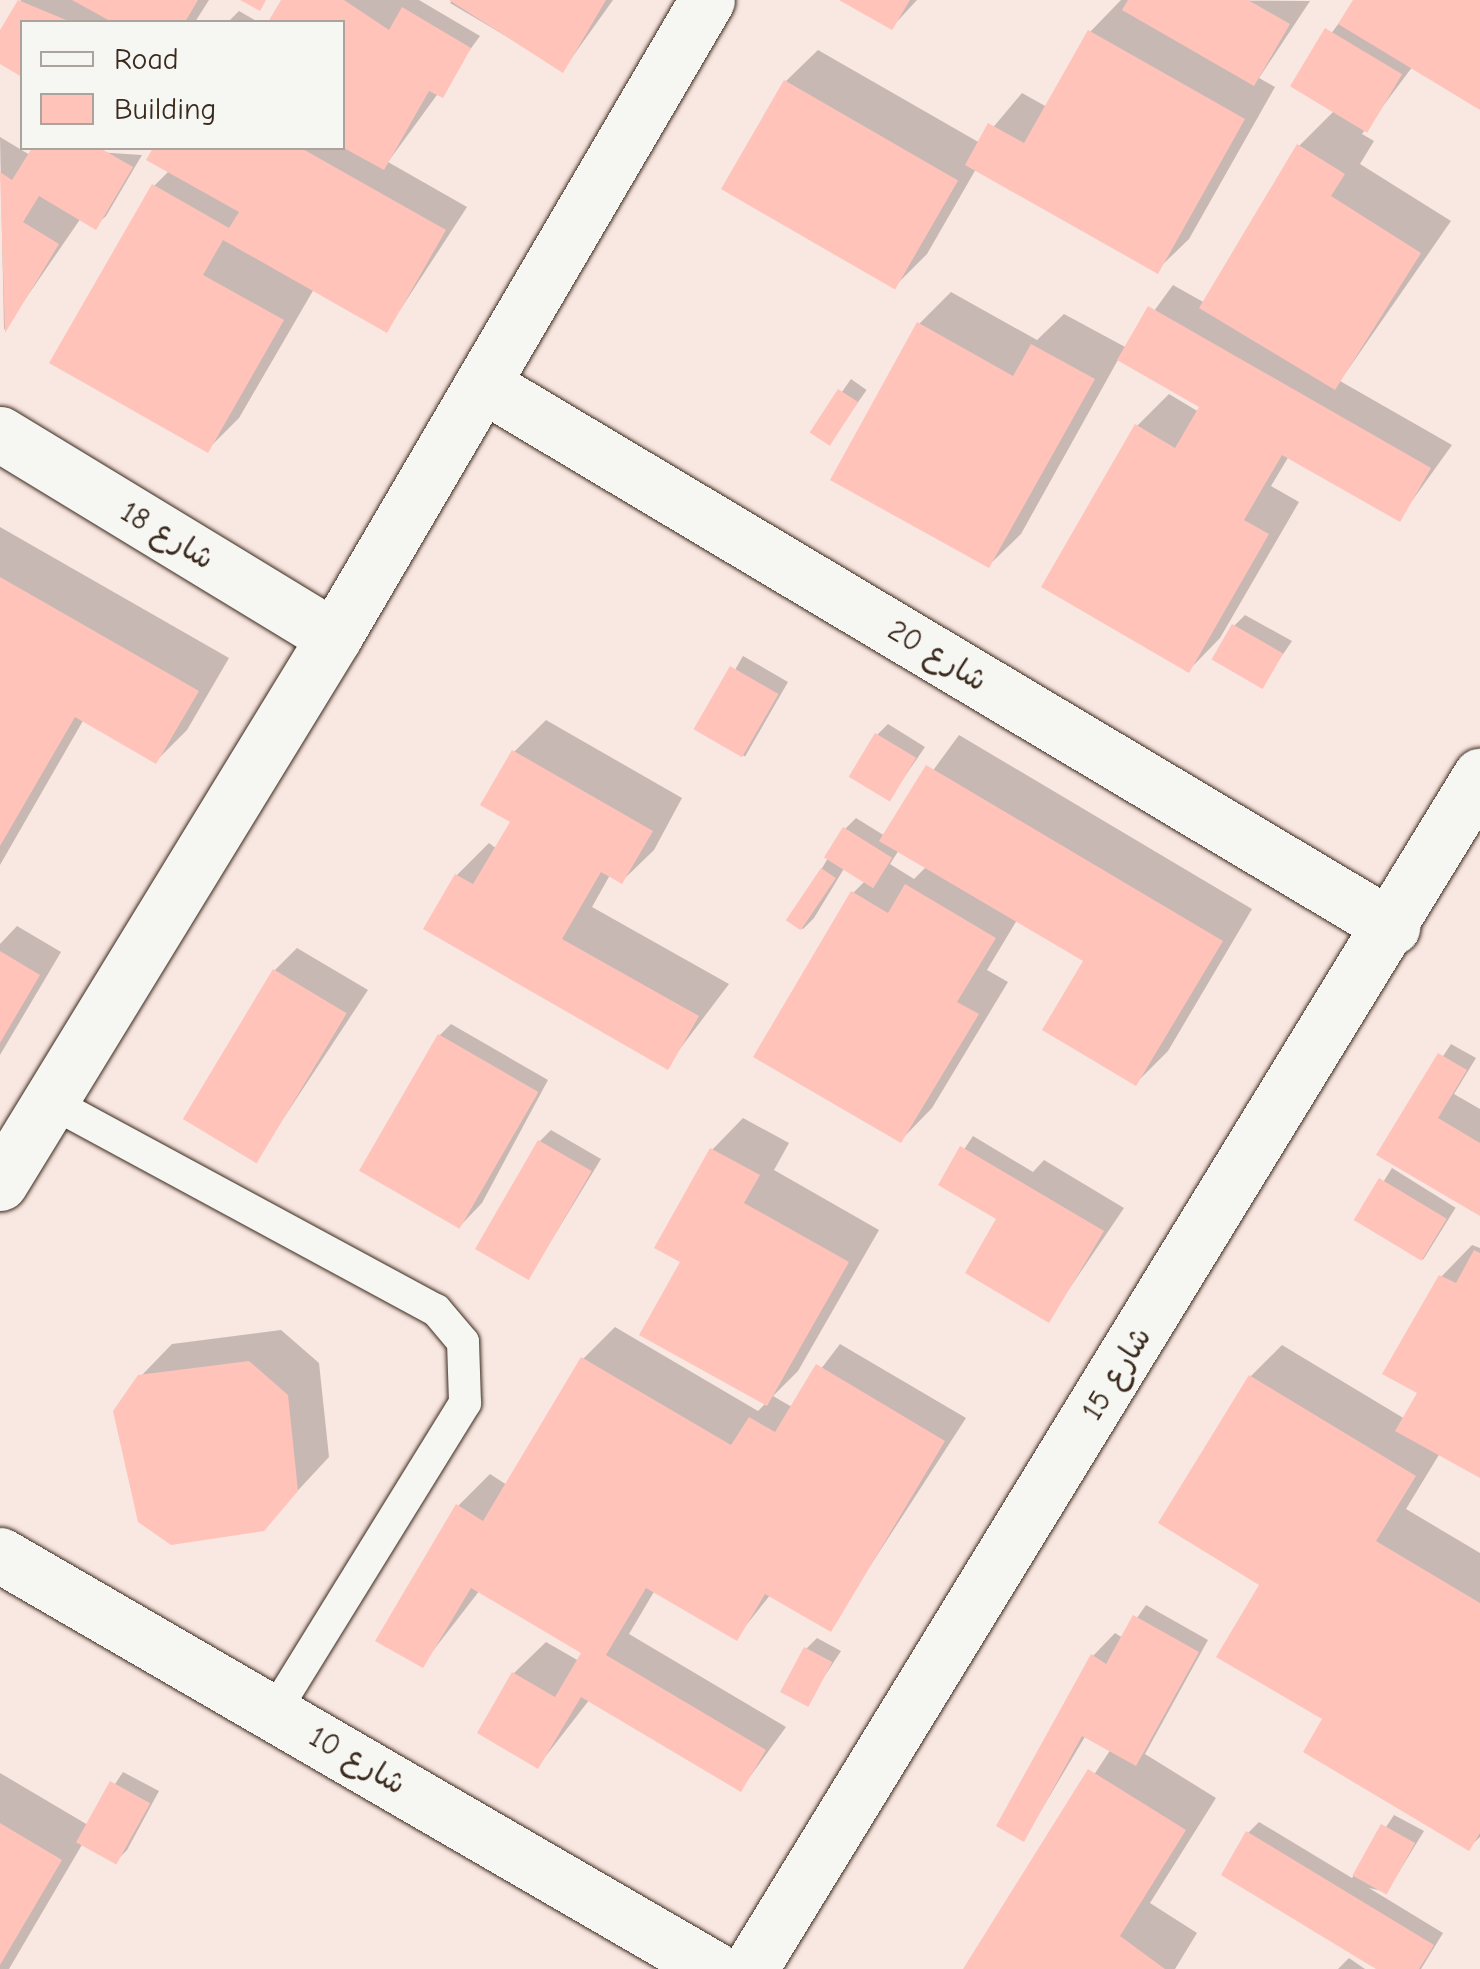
<!DOCTYPE html>
<html>
<head>
<meta charset="utf-8">
<style>
  body { margin:0 }
  #map { position:relative; width:1480px; height:1969px; overflow:hidden; background:#f9e7e1; font-family:"Comic Neue","Playpen Sans Arabic",sans-serif }
  div>[style] { position:absolute }
  [style*='--x'] { left:calc(var(--x)*1px); top:calc(var(--y)*1px); width:calc(var(--w)*1px); rotate:calc(var(--a)*1deg) }
  .shadow>* { inset:0; background:#0003; transform-origin:0 0 }
  .building>* { inset:0; background:#ffc3ba; transform-origin:0 0 }
  .roads { filter:drop-shadow(0 0 2px #3b2a1e) drop-shadow(0 0 2px #3b2a1e) }
  .service>* { height:32px; margin:-16px; padding:0 16px; transform-origin:16px; border-radius:16px; background:#f6f6f2 }
  .minor>* { height:55px; margin:-27.5px; padding:0 27.5px; transform-origin:27.5px; border-radius:27.5px; background:#f6f6f2 }
  span { translate:-50% -50%; white-space:nowrap; text-align:center; line-height:1.15; -webkit-text-stroke:9px #f6f6f2; paint-order:stroke }
  .street-label { font-size:30px; color:#3b2a1e }
  .legend { position:absolute; left:20px; top:20px; width:325px; height:130px; box-sizing:border-box; background:#f6f6f2; border:2px solid #aba49d; margin:0; padding:12px 18px; list-style:none; font-size:30px; color:#3b2a1e }
  .legend li { display:flex; align-items:center; gap:20px; height:50px }
  .legend b { width:50px; border:2px solid #aba49d }
</style>
</head>
<body>
<div id="map">
  <div class="shadow">
    <i style="clip-path:polygon(21px 0,209px 0,195px 22px,22px 22px,22px 74px,0 61px,0 35px)"></i>
    <i style="clip-path:polygon(284px 0,419px 0,480px 36px,388px 162px,467px 207px,387px 330px,314px 289px,239px 418px,207px 450px,154px 186px,170px 170px,150px 159px,156px 148px,342px 148px,342px 22px,271px 22px)"></i>
    <i style="clip-path:polygon(613px 0,563px 70px,450px 3px,452px 0)"></i>
    <i style="clip-path:polygon(844px 0,917px 0,892px 27px)"></i>
    <i style="clip-path:polygon(1121px 0,1310px 1px,1259px 78px,1275px 87px,1189px 239px,1157px 270px,976px 169px,927px 254px,895px 286px,786px 81px,818px 50px,980px 143px,1022px 93px,1047px 107px,1090px 32px)"></i>
    <i style="clip-path:polygon(1356px 0,1480px 0,1480px 107px,1413px 66px,1362px 134px,1374px 141px,1360px 164px,1451px 221px,1340px 381px,1452px 445px,1399px 519px,1289px 456px,1271px 486px,1299px 502px,1220px 638px,1189px 670px,1137px 426px,1169px 394px,1199px 412px,1202px 406px,1119px 358px,1021px 534px,989px 565px,919px 324px,951px 292px,1037px 340px,1064px 314px,1127px 348px,1173px 285px,1205px 303px,1299px 146px,1334px 111px,1293px 85px)"></i>
    <i style="clip-path:polygon(239px 11px,258px 22px,228px 22px)"></i>
    <i style="clip-path:polygon(0 137px,30px 155px,35px 148px,142px 155px,106px 216px,95px 226px,81px 218px,4px 330px)"></i>
    <i style="left:851px;top:379px;width:19px;height:65px;rotate:35deg"></i>
    <i style="clip-path:polygon(0 527px,229px 658px,187px 730px,156px 761px,84px 719px,0 865px)"></i>
    <i style="clip-path:polygon(1245px 615px,1292px 641px,1262px 685px,1234px 626px)"></i>
    <i style="left:743px;top:656px;width:52px;height:86px;rotate:30deg"></i>
    <i style="clip-path:polygon(546px 720px,682px 798px,654px 850px,622px 881px,610px 875px,592px 907px,729px 984px,667px 1066px,426px 928px,457px 875px,489px 843px,497px 849px,514px 822px,514px 752px)"></i>
    <i style="clip-path:polygon(888px 724px,925px 747px,890px 798px,877px 735px)"></i>
    <i style="clip-path:polygon(evenodd,959px 735px,1252px 909px,1168px 1051px,1136px 1083px,1087px 961px,1017px 920px,987px 970px,1008px 982px,932px 1108px,901px 1140px,853px 893px,867px 879px,845px 867px,814px 918px,803px 929px,791px 921px,845px 829px,856px 818px,885px 836px,959px 735px,899px 850px,927px 866px,914px 879px,890px 864px,899px 850px)"></i>
    <i style="clip-path:polygon(17px 926px,61px 952px,0 1055px,0 944px)"></i>
    <i style="clip-path:polygon(297px 948px,368px 990px,256px 1160px,275px 970px)"></i>
    <i style="clip-path:polygon(451px 1024px,548px 1080px,482px 1203px,460px 1226px,440px 1035px)"></i>
    <i style="clip-path:polygon(1451px 1044px,1476px 1058px,1454px 1094px,1480px 1109px,1480px 1213px,1379px 1154px)"></i>
    <i style="clip-path:polygon(743px 1118px,789px 1143px,774px 1170px,879px 1230px,798px 1371px,773px 1396px,792px 1407px,840px 1344px,966px 1418px,830px 1628px,771px 1594px,736px 1638px,655px 1590px,629px 1634px,786px 1727px,741px 1789px,590px 1699px,538px 1766px,514px 1673px,546px 1642px,579px 1661px,585px 1652px,480px 1590px,422px 1665px,458px 1506px,490px 1474px,507px 1485px,583px 1359px,615px 1327px,758px 1411px,766px 1403px,683px 1261px,712px 1150px)"></i>
    <i style="clip-path:polygon(551px 1130px,601px 1159px,529px 1277px,540px 1141px)"></i>
    <i style="clip-path:polygon(973px 1136px,1033px 1172px,1044px 1160px,1124px 1208px,1048px 1320px,1007px 1208px,941px 1184px)"></i>
    <i style="left:1392px;top:1168px;width:75px;height:61px;rotate:32deg"></i>
    <i style="clip-path:polygon(1472px 1245px,1480px 1248px,1480px 1476px,1440px 1453px,1406px 1509px,1480px 1553px,1480px 1837px,1468px 1848px,1325px 1719px,1263px 1584px,1251px 1376px,1282px 1345px,1405px 1419px,1420px 1392px,1441px 1277px)"></i>
    <i style="clip-path:polygon(281px 1330px,319px 1363px,329px 1457px,263px 1528px,140px 1377px,172px 1344px)"></i>
    <i style="clip-path:polygon(1146px 1605px,1208px 1640px,1145px 1754px,1216px 1798px,1150px 1903px,1197px 1933px,1175px 1969px,966px 1969px,1111px 1749px,1086px 1735px,1024px 1839px,1093px 1656px,1115px 1633px,1123px 1638px)"></i>
    <i style="clip-path:polygon(817px 1638px,841px 1651px,807px 1703px,806px 1649px)"></i>
    <i style="clip-path:polygon(123px 1772px,159px 1791px,127px 1850px,116px 1861px,83px 1843px,9px 1969px,0 1969px,0 1773px,88px 1825px)"></i>
    <i style="clip-path:polygon(1394px 1815px,1424px 1831px,1394px 1880px,1383px 1891px,1369px 1888px,1443px 1933px,1421px 1969px,1381px 1969px,1248px 1833px,1259px 1822px,1352px 1878px)"></i>
    <i style="clip-path:polygon(1349px 1958px,1365px 1969px,1338px 1969px)"></i>
  </div>
  <div class="building">
    <i style="clip-path:polygon(18px 0,71px 22px,22px 22px,22px 77px,0 64px,0 30px)"></i>
    <i style="clip-path:polygon(72px 0,198px 0,185px 22px,112px 22px)"></i>
    <i style="clip-path:polygon(240px 0,266px 0,260px 11px)"></i>
    <i style="clip-path:polygon(281px 0,344px 0,389px 30px,402px 7px,471px 48px,443px 98px,429px 91px,384px 170px,342px 147px,342px 22px,268px 22px)"></i>
    <i style="clip-path:polygon(449px 0,606px 0,563px 73px)"></i>
    <i style="clip-path:polygon(839px 0,910px 0,892px 30px)"></i>
    <i style="clip-path:polygon(1128px 0,1248px 0,1290px 24px,1254px 86px,1122px 10px)"></i>
    <i style="clip-path:polygon(1353px 0,1480px 0,1480px 110px,1338px 24px)"></i>
    <i style="left:1325px;top:28px;width:90px;height:68px;rotate:31deg"></i>
    <i style="clip-path:polygon(1088px 30px,1245px 119px,1158px 274px,965px 165px,988px 123px,1024px 143px)"></i>
    <i style="left:784px;top:80px;width:201px;height:126px;rotate:30deg"></i>
    <i style="clip-path:polygon(1297px 144px,1345px 174px,1331px 196px,1421px 253px,1335px 390px,1199px 308px)"></i>
    <i style="clip-path:polygon(32px 148px,100px 148px,133px 167px,96px 230px,39px 196px,23px 222px,59px 244px,5px 333px,0 172px,12px 180px)"></i>
    <i style="clip-path:polygon(153px 148px,301px 148px,446px 230px,387px 333px,223px 240px,203px 275px,284px 320px,208px 453px,49px 363px,152px 184px,229px 228px,239px 212px,146px 160px)"></i>
    <i style="clip-path:polygon(1148px 306px,1431px 468px,1400px 522px,1282px 455px,1244px 520px,1269px 534px,1189px 673px,1041px 587px,1135px 424px,1175px 448px,1199px 407px,1117px 360px)"></i>
    <i style="clip-path:polygon(917px 322px,1013px 376px,1031px 344px,1095px 379px,989px 568px,830px 480px)"></i>
    <i style="left:838px;top:389px;width:24px;height:52px;rotate:33deg"></i>
    <i style="clip-path:polygon(0 577px,199px 691px,156px 764px,75px 717px,0 846px)"></i>
    <i style="left:1232px;top:624px;width:59px;height:41px;rotate:30deg"></i>
    <i style="left:730px;top:666px;width:56px;height:73px;rotate:30deg"></i>
    <i style="left:875px;top:733px;width:48px;height:51px;rotate:31deg"></i>
    <i style="clip-path:polygon(512px 750px,653px 831px,622px 884px,601px 872px,562px 939px,699px 1016px,668px 1070px,423px 929px,455px 874px,473px 884px,510px 822px,480px 805px)"></i>
    <i style="clip-path:polygon(926px 765px,1223px 941px,1136px 1086px,1042px 1030px,1083px 961px,879px 841px)"></i>
    <i style="left:843px;top:827px;width:58px;height:36px;rotate:32deg"></i>
    <i style="left:821px;top:868px;width:18px;height:63px;rotate:34deg"></i>
    <i style="clip-path:polygon(905px 884px,996px 938px,957px 1002px,979px 1014px,901px 1143px,753px 1057px,851px 891px,888px 913px)"></i>
    <i style="clip-path:polygon(0 951px,40px 975px,0 1043px)"></i>
    <i style="left:273px;top:969px;width:86px;height:175px;rotate:31deg"></i>
    <i style="left:438px;top:1034px;width:116px;height:158px;rotate:30deg"></i>
    <i style="clip-path:polygon(1438px 1053px,1467px 1070px,1438px 1118px,1480px 1143px,1480px 1216px,1376px 1155px)"></i>
    <i style="left:538px;top:1140px;width:62px;height:126px;rotate:30deg"></i>
    <i style="clip-path:polygon(960px 1146px,1104px 1231px,1049px 1323px,965px 1273px,996px 1219px,938px 1185px)"></i>
    <i style="clip-path:polygon(710px 1148px,760px 1175px,744px 1203px,849px 1262px,767px 1406px,639px 1335px,680px 1262px,654px 1248px)"></i>
    <i style="left:1379px;top:1178px;width:79px;height:49px;rotate:31deg"></i>
    <i style="clip-path:polygon(1474px 1250px,1480px 1253px,1480px 1478px,1395px 1431px,1417px 1393px,1382px 1374px,1439px 1275px,1456px 1283px)"></i>
    <i style="clip-path:polygon(581px 1357px,731px 1445px,749px 1417px,775px 1432px,816px 1364px,945px 1441px,831px 1632px,765px 1594px,737px 1641px,646px 1588px,606px 1655px,766px 1750px,741px 1792px,581px 1697px,538px 1769px,477px 1733px,512px 1672px,555px 1697px,581px 1653px,471px 1588px,423px 1668px,375px 1641px,456px 1504px,483px 1521px)"></i>
    <i style="clip-path:polygon(249px 1361px,288px 1395px,298px 1491px,264px 1531px,171px 1545px,138px 1522px,113px 1411px,138px 1375px)"></i>
    <i style="clip-path:polygon(1249px 1375px,1416px 1476px,1376px 1541px,1480px 1603px,1480px 1833px,1469px 1851px,1303px 1752px,1322px 1719px,1216px 1657px,1259px 1585px,1158px 1523px)"></i>
    <i style="clip-path:polygon(1133px 1615px,1199px 1652px,1136px 1766px,1082px 1736px,1024px 1842px,996px 1826px,1091px 1654px,1106px 1664px)"></i>
    <i style="left:804px;top:1647px;width:32px;height:51px;rotate:28deg"></i>
    <i style="clip-path:polygon(1088px 1769px,1186px 1830px,1120px 1936px,1165px 1969px,963px 1969px)"></i>
    <i style="left:110px;top:1781px;width:46px;height:70px;rotate:29deg"></i>
    <i style="clip-path:polygon(0 1823px,62px 1860px,0 1965px)"></i>
    <i style="left:1381px;top:1824px;width:39px;height:59px;rotate:29deg"></i>
    <i style="clip-path:polygon(1246px 1831px,1434px 1945px,1419px 1969px,1376px 1969px,1221px 1875px)"></i>
  </div>
  <div class="roads">
    <div class="service">
      <i style="--x:47;--y:1100;--w:442;--a:28.4"></i>
      <i style="--x:436;--y:1310;--w:42;--a:49.8"></i>
      <i style="--x:463;--y:1342;--w:61;--a:88.1"></i>
      <i style="--x:465;--y:1403;--w:363;--a:121.7"></i>
    </div>
    <div class="minor">
      <i style="--x:482;--y:384;--w:1060;--a:30.82"></i>
      <i style="--x:0;--y:434;--w:391;--a:31.3"></i>
      <i style="--x:0;--y:1183;--w:640;--a:-58.54"></i>
      <i style="--x:334;--y:637;--w:738;--a:-59.65"></i>
      <i style="--x:0;--y:1555;--w:825;--a:30.11"></i>
      <i style="--x:750;--y:1969;--w:1399;--a:-58.54"></i>
    </div>
  </div>
  <div class="street-label">
    <span style="left:167px;top:536px;rotate:31deg">شارع 18</span>
    <span style="left:937px;top:656px;rotate:31deg">شارع 20</span>
    <span style="left:1117px;top:1374px;rotate:-58deg">شارع 15</span>
    <span style="left:357px;top:1761px;rotate:30deg">شارع 10</span>
  </div>
  <ul class="legend">
  <li><b style="height:12px;background:#f6f6f2"></b>Road</li>
  <li><b style="height:28px;background:#ffc3ba"></b>Building</li>
  </ul>
</div>
</body>
</html>
